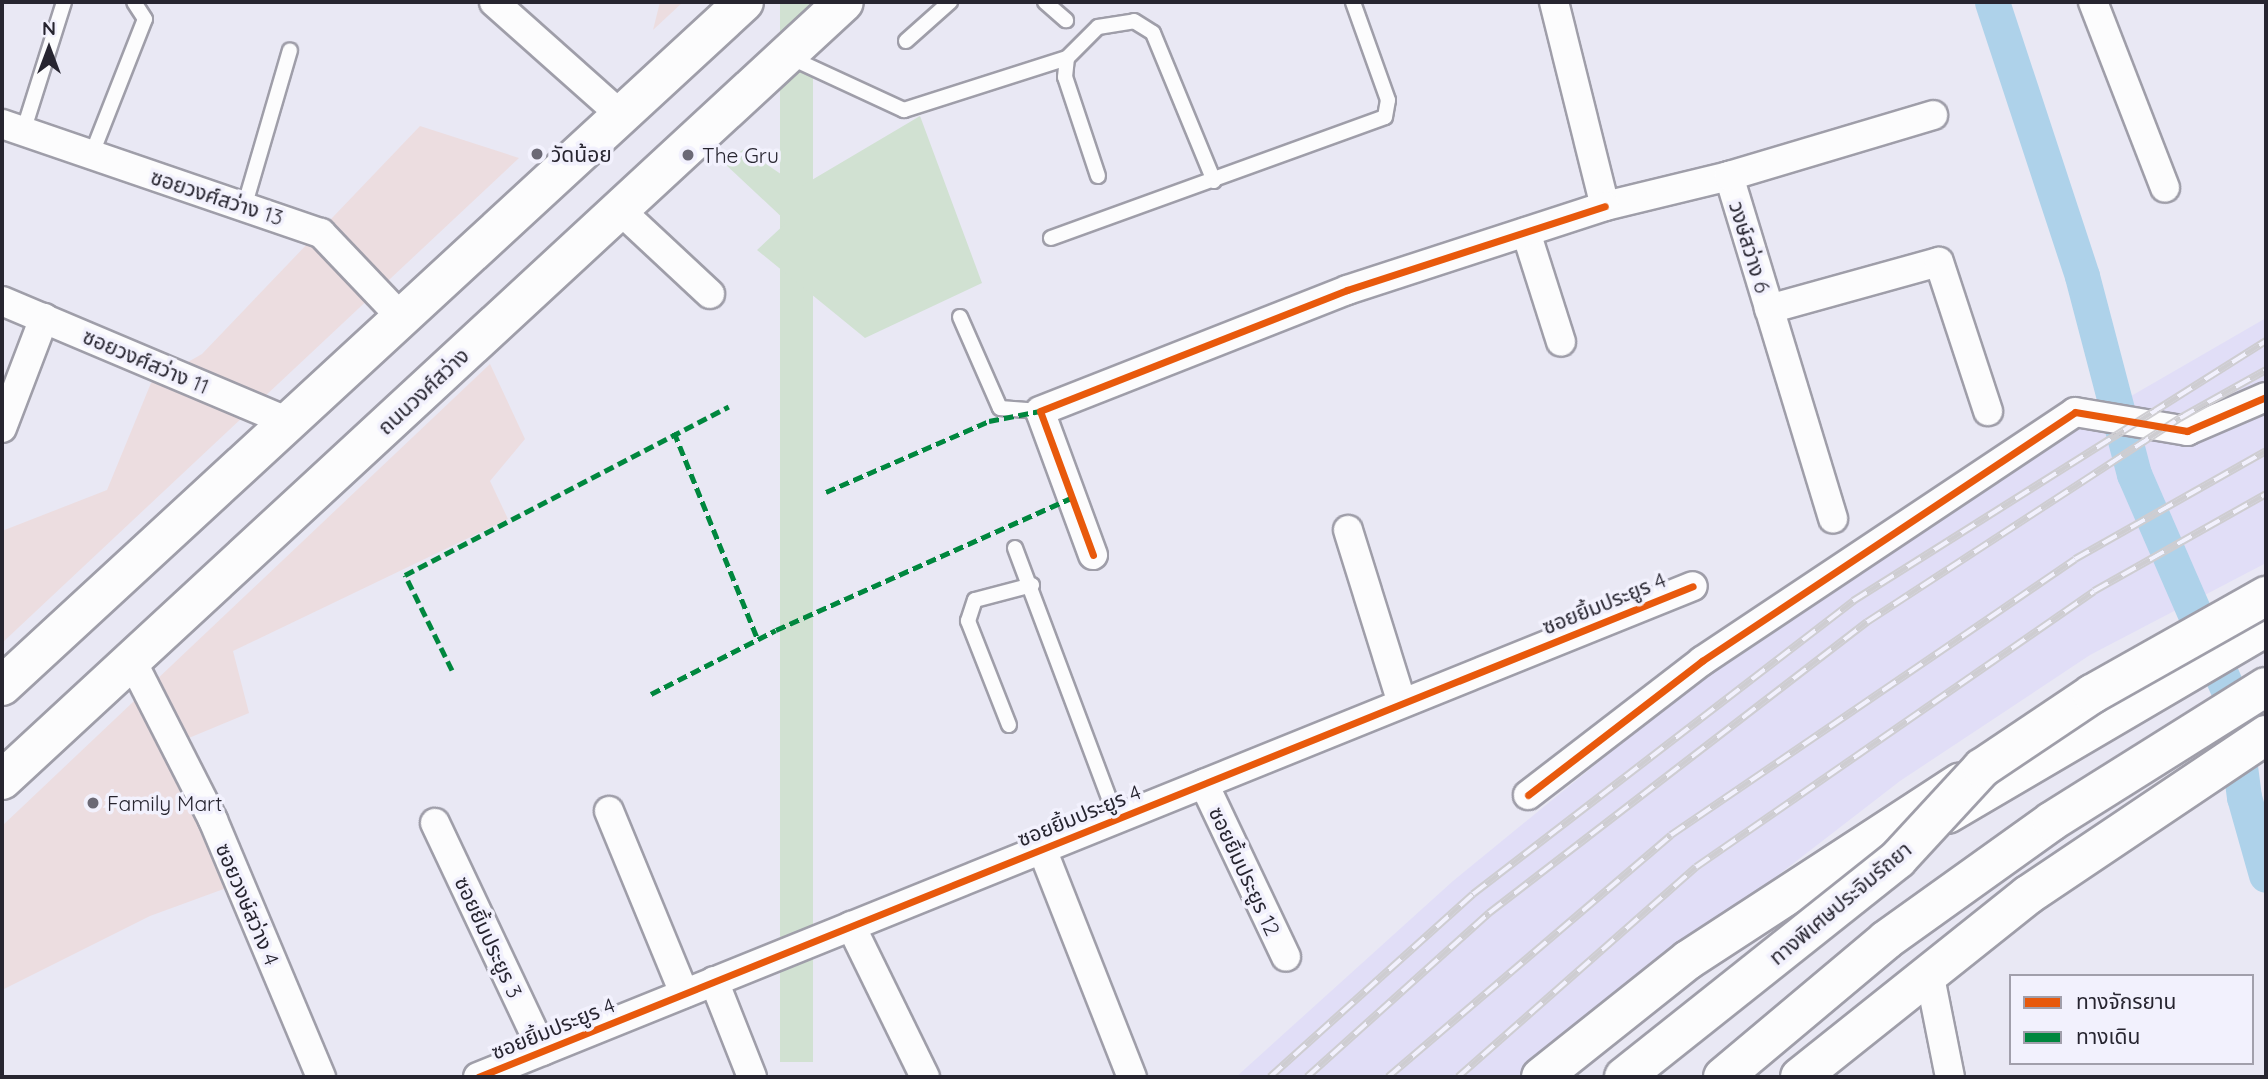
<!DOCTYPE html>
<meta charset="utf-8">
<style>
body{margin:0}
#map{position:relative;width:2268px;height:1079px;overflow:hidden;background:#e9e8f4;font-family:Quicksand,"Noto Sans Thai",sans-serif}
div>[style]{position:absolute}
.commercial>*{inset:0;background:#ecdde0}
.built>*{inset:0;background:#e1def7}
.green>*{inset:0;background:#d1e1d2;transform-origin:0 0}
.canal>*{height:35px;margin:-17.5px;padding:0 17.5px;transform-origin:17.5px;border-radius:17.5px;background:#aed2ea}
.roads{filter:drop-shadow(2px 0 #9f9ea9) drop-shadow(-2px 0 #9f9ea9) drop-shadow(0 2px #9f9ea9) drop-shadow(0 -2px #9f9ea9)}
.lane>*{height:14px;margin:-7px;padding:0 7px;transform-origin:7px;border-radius:7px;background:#fcfcfd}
.street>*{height:28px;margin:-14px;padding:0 14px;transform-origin:14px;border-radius:14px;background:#fcfcfd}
.secondary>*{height:38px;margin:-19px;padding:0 19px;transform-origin:19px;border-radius:19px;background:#fcfcfd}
.primary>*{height:38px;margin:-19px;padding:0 19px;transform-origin:19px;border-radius:19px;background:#fcfcfd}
.highway>*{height:38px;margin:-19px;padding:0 19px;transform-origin:19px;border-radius:19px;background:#fcfcfd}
.rail>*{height:8px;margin-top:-4px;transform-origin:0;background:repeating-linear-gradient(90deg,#f2f1fd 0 16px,#cecdd1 0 32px);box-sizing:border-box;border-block:2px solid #cecdd1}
.bridges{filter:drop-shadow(2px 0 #9f9ea9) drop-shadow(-2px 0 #9f9ea9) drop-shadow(0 2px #9f9ea9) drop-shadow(0 -2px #9f9ea9)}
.highway-bridge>*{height:38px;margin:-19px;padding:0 19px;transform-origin:19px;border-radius:19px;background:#fcfcfd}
.quiet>*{height:5px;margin-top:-2.5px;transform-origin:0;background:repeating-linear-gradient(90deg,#00873e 0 10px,transparent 0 15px)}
.cycleway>*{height:7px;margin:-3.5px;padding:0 3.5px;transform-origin:3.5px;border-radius:3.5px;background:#e8590c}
.dots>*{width:19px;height:19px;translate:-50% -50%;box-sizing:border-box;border:4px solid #f2f1fd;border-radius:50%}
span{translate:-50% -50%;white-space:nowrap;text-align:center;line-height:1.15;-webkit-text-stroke:7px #f2f1fd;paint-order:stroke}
.poi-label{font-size:21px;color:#272530}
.left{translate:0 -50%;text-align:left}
.street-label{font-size:21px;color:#272530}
.frame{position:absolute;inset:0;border:4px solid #272530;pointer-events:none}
.legend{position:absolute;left:2009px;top:974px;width:245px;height:91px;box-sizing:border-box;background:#f2f1fd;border:2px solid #a19fab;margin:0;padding:9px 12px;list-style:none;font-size:21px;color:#272530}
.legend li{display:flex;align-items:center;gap:14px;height:35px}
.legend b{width:35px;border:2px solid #a19fab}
.north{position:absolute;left:14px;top:14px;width:70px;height:70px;-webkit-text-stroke:5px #f2f1fd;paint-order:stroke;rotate:0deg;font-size:19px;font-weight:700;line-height:28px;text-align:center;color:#272530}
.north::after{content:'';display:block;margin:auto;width:24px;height:32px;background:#272530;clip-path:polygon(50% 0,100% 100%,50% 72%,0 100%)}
</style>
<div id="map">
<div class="commercial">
<i style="clip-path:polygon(660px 2px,683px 2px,653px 30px)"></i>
<i style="clip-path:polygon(420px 126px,519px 158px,2px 643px,2px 531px,107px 490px,151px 383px,202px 354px)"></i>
<i style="clip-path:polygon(490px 364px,525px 439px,490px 481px,508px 519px,233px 651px,249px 713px,184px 740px,251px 879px,150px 916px,2px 990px,2px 826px)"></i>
</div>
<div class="built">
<i style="clip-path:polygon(2266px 318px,2266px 563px,2090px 655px,1900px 781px,1517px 1077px,1236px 1077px,1453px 881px,1705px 675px,2062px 436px)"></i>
</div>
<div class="green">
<i style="left:780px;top:2px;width:33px;height:1060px"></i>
<i style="clip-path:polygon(920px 116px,982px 283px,865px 338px,757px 250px,787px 222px,724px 163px,744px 149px,800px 187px)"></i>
</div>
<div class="canal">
<i style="left:1992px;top:2px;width:288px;rotate:71.8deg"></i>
<i style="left:2082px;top:276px;width:205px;rotate:75.3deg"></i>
<i style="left:2134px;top:474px;width:243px;rotate:66.5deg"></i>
<i style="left:2231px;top:697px;width:101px;rotate:82.6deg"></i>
<i style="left:2244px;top:797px;width:81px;rotate:74.2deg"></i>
</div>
<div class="roads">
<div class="lane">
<i style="left:1045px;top:2px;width:28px;rotate:41deg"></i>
<i style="left:906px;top:41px;width:59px;rotate:-41.6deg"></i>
<i style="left:787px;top:56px;width:129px;rotate:24.8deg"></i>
<i style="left:904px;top:110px;width:171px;rotate:-17.7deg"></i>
<i style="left:23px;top:132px;width:136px;rotate:-72.5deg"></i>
<i style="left:91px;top:156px;width:147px;rotate:-68.5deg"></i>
<i style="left:145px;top:19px;width:20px;rotate:-123deg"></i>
<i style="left:1098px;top:176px;width:104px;rotate:-108.4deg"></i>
<i style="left:1065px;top:77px;width:19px;rotate:-84deg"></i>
<i style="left:1067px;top:58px;width:44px;rotate:-45deg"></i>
<i style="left:1098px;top:27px;width:36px;rotate:-9deg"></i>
<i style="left:1134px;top:21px;width:22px;rotate:32deg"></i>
<i style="left:1153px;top:33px;width:160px;rotate:67.6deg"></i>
<i style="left:245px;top:204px;width:160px;rotate:-73.7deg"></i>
<i style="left:1051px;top:238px;width:355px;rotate:-19.9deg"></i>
<i style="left:1385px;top:117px;width:17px;rotate:-80deg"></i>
<i style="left:1388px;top:100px;width:104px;rotate:-109.7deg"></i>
<i style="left:960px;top:317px;width:99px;rotate:66.3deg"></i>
<i style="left:1000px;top:408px;width:40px;rotate:4.3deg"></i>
<i style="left:1015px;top:548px;width:290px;rotate:69.4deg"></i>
<i style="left:1009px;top:725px;width:112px;rotate:-111.5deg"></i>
<i style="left:968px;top:621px;width:22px;rotate:-72deg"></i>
<i style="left:975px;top:600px;width:59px;rotate:-14.7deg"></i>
</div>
<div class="street">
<i style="left:494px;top:2px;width:170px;rotate:41.7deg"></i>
<i style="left:1554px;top:2px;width:210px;rotate:76deg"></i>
<i style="left:1605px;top:206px;width:128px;rotate:-13.6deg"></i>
<i style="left:1729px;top:176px;width:358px;rotate:73.1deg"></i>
<i style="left:2093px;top:2px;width:199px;rotate:68.8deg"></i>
<i style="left:2px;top:124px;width:337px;rotate:18.9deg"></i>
<i style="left:321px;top:233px;width:117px;rotate:46.4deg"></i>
<i style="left:1729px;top:176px;width:213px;rotate:-16.6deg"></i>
<i style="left:620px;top:210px;width:123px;rotate:43deg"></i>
<i style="left:1526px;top:232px;width:115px;rotate:72.3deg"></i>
<i style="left:2px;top:301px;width:311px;rotate:22.9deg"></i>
<i style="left:1769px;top:309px;width:176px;rotate:-15.5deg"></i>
<i style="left:1939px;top:262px;width:157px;rotate:71.8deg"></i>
<i style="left:2px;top:428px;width:118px;rotate:-69.1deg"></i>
<i style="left:1348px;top:530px;width:181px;rotate:72.7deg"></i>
<i style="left:1093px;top:555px;width:153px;rotate:-110.2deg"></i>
<i style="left:1040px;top:411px;width:330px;rotate:-21.5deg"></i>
<i style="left:1347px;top:290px;width:271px;rotate:-18deg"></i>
<i style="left:131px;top:659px;width:181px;rotate:63deg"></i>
<i style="left:213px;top:820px;width:279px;rotate:67.2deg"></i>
<i style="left:1204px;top:784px;width:191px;rotate:64.6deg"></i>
<i style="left:1528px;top:795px;width:220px;rotate:-37.6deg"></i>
<i style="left:1702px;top:661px;width:448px;rotate:-33.7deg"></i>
<i style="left:2075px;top:412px;width:114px;rotate:9.6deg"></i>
<i style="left:2187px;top:431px;width:86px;rotate:-23.3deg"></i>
<i style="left:609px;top:811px;width:197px;rotate:67.6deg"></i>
<i style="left:435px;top:823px;width:252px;rotate:64.7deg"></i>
<i style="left:1042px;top:849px;width:245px;rotate:68.5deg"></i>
<i style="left:851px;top:926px;width:168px;rotate:63.9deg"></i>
<i style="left:1929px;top:972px;width:107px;rotate:78.7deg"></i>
<i style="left:714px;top:981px;width:103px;rotate:68.4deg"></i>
<i style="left:478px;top:1077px;width:1310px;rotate:-22deg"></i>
</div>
<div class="secondary">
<i style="left:1947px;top:814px;width:370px;rotate:-30.4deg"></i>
<i style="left:1800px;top:1077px;width:292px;rotate:-38.6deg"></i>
<i style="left:2028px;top:895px;width:287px;rotate:-33.9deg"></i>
</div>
<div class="primary">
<i style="left:2px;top:686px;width:1009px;rotate:-42.67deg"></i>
<i style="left:2px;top:780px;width:1146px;rotate:-42.74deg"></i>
</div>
<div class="highway">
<i style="left:1541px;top:1077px;width:188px;rotate:-38.5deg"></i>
<i style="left:1688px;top:960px;width:325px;rotate:-33.1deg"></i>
<i style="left:1723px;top:1077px;width:213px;rotate:-40deg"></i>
<i style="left:1886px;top:940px;width:204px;rotate:-35.6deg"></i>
<i style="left:2052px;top:821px;width:252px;rotate:-32.1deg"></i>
</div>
</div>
<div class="rail">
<i style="left:1270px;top:1077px;width:273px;rotate:-42deg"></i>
<i style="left:1473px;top:894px;width:480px;rotate:-37.6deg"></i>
<i style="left:1853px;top:601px;width:488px;rotate:-32.2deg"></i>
<i style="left:1307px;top:1077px;width:245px;rotate:-42deg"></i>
<i style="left:1489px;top:913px;width:477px;rotate:-37.6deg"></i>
<i style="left:1867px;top:622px;width:374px;rotate:-33.1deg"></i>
<i style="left:2180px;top:418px;width:98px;rotate:-29.2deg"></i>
<i style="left:1388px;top:1077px;width:372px;rotate:-40.5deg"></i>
<i style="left:1671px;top:835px;width:489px;rotate:-34.3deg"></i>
<i style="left:2075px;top:559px;width:219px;rotate:-29.5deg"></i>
<i style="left:1458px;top:1077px;width:317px;rotate:-41.4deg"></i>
<i style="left:1696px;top:867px;width:484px;rotate:-34.7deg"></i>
<i style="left:2094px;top:591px;width:197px;rotate:-29.4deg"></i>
</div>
<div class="bridges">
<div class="highway-bridge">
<i style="left:1624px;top:1077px;width:350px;rotate:-38.5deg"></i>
<i style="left:1898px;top:859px;width:124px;rotate:-47.3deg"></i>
<i style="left:1982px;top:768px;width:133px;rotate:-33.9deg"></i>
<i style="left:2092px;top:694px;width:200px;rotate:-29.4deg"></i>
</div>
</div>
<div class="quiet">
<i style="left:674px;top:432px;width:224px;rotate:68deg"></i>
<i style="left:826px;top:492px;width:178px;rotate:-23.5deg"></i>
<i style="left:989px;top:421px;width:52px;rotate:-11.1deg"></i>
<i style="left:452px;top:670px;width:106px;rotate:-116.3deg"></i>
<i style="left:405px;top:575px;width:365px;rotate:-27.5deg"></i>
<i style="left:651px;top:694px;width:140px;rotate:-27.1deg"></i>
<i style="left:776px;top:630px;width:323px;rotate:-24.1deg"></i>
</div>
<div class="cycleway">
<i style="left:1093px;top:555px;width:153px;rotate:-110.2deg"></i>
<i style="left:1040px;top:411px;width:330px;rotate:-21.5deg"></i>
<i style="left:1347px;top:290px;width:271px;rotate:-18deg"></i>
<i style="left:1528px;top:795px;width:220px;rotate:-37.6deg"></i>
<i style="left:1702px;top:661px;width:448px;rotate:-33.7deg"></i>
<i style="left:2075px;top:412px;width:114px;rotate:9.6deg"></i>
<i style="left:2187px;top:431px;width:86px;rotate:-23.3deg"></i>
<i style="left:478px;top:1077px;width:1310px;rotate:-22deg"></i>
</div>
<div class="dots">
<i style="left:537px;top:154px;background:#6b6975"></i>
<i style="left:688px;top:155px;background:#6b6975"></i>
<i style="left:93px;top:803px;background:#6b6975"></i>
</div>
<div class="poi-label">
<span class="left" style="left:551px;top:154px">วัดน้อย</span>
<span class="left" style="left:702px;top:155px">The Gru</span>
<span class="left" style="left:107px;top:803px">Family Mart</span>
</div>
<div class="street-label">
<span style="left:217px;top:197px;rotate:18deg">ซอยวงศ์สว่าง 13</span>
<span style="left:1750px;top:247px;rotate:73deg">วงษ์สว่าง 6</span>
<span style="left:146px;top:361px;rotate:23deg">ซอยวงศ์สว่าง 11</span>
<span style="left:423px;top:391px;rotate:-43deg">ถนนวงศ์สว่าง</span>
<span style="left:1604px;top:603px;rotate:-22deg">ซอยยิ้มประยูร 4</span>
<span style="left:1079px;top:815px;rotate:-22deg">ซอยยิ้มประยูร 4</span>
<span style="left:1245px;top:871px;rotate:65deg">ซอยยิ้มประยูร 12</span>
<span style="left:1840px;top:903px;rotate:-40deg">ทางพิเศษประจิมรัถยา</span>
<span style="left:248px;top:904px;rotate:67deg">ซอยวงษ์สว่าง 4</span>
<span style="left:489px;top:937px;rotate:65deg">ซอยยิ้มประยูร 3</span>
<span style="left:553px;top:1028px;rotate:-22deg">ซอยยิ้มประยูร 4</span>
</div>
<div class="frame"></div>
<ul class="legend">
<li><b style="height:9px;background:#e8590c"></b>ทางจักรยาน</li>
<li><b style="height:9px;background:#00873e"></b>ทางเดิน</li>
</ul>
<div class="north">N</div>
</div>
